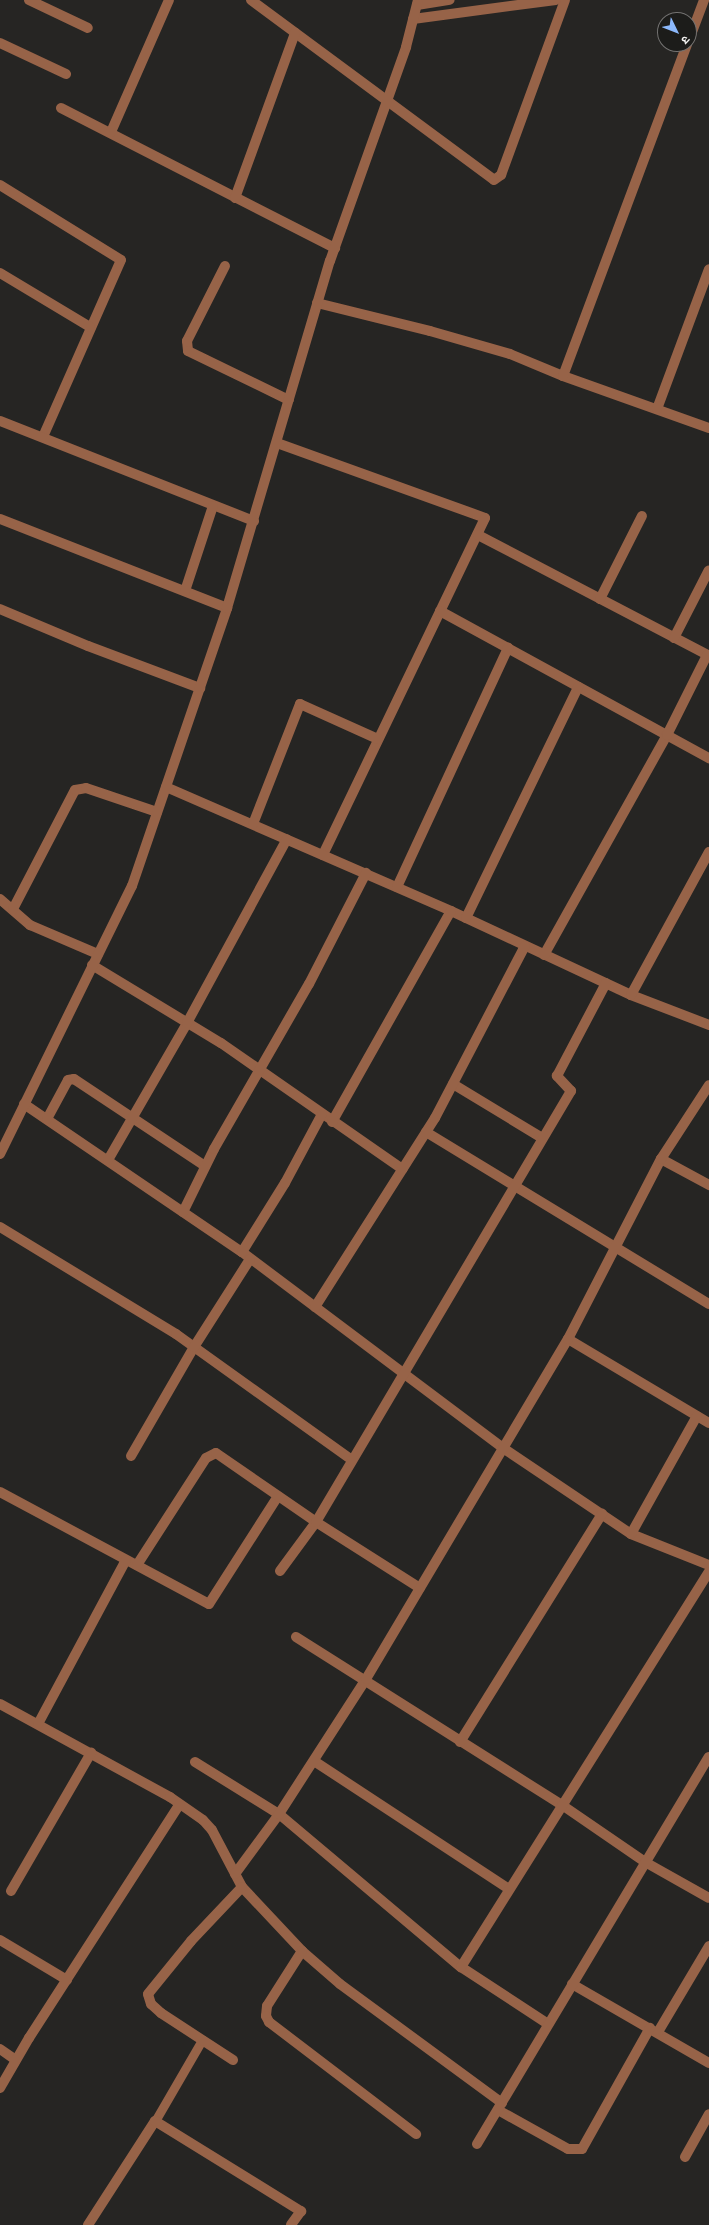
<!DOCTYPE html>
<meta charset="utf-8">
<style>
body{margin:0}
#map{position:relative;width:709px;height:2225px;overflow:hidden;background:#262523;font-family:"Alegreya Sans","Noto Sans Devanagari",sans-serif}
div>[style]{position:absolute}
.service>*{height:9px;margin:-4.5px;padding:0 4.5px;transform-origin:4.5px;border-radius:4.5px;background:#976348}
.minor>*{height:10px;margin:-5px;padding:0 5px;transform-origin:5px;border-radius:5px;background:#976348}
.tertiary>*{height:10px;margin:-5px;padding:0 5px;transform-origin:5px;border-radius:5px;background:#976348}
span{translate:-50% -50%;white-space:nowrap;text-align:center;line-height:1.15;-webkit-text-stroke:3.5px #1c1c1a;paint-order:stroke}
.north{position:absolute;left:657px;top:12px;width:40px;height:40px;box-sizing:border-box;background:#1c1c1a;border:1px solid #737271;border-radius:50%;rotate:133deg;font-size:11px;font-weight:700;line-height:16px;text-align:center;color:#f5f4f3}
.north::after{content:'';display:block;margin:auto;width:14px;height:18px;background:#8cb9fc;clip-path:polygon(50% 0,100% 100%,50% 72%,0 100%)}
</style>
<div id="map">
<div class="service">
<i style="left:155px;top:2121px;width:94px;rotate:-59.9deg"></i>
</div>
<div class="minor">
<i style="left:29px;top:0;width:65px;rotate:25.4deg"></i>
<i style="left:251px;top:0;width:302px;rotate:36.5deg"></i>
<i style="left:494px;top:180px;width:9px;rotate:-36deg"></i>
<i style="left:501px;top:175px;width:186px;rotate:-69.9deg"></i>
<i style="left:417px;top:5px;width:33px;rotate:-9deg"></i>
<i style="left:413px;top:19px;width:144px;rotate:-7.6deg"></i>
<i style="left:689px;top:40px;width:43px;rotate:-69.4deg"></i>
<i style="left:0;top:43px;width:73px;rotate:25.2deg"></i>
<i style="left:61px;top:108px;width:308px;rotate:27.1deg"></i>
<i style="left:111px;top:132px;width:144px;rotate:-66.3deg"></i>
<i style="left:0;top:185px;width:142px;rotate:31.8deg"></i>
<i style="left:121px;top:260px;width:193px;rotate:113.8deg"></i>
<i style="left:235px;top:198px;width:176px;rotate:-70deg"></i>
<i style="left:225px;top:266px;width:84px;rotate:116.9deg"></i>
<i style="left:187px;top:341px;width:10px;rotate:84deg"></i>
<i style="left:188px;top:351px;width:112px;rotate:25.9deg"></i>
<i style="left:0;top:273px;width:105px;rotate:31deg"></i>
<i style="left:317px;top:303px;width:116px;rotate:13.9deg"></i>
<i style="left:430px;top:331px;width:83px;rotate:16deg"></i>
<i style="left:510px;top:354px;width:57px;rotate:22.5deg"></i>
<i style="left:563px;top:376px;width:155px;rotate:19.6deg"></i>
<i style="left:563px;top:376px;width:354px;rotate:-69.5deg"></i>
<i style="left:657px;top:409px;width:149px;rotate:-69.6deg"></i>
<i style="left:0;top:421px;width:273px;rotate:21.5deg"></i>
<i style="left:277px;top:443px;width:221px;rotate:19.8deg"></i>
<i style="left:485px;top:518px;width:374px;rotate:115.7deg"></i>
<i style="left:0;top:519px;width:244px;rotate:21.4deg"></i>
<i style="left:478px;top:535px;width:261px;rotate:27.6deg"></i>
<i style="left:185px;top:591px;width:89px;rotate:-71.8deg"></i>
<i style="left:600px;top:599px;width:93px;rotate:-63.2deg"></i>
<i style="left:0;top:609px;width:95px;rotate:22.8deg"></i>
<i style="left:88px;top:646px;width:120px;rotate:20.6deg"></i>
<i style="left:440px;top:611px;width:307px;rotate:28.7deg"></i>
<i style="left:674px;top:638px;width:76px;rotate:-62.8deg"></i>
<i style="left:166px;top:787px;width:311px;rotate:23.5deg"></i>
<i style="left:451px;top:911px;width:199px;rotate:25deg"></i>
<i style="left:631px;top:995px;width:84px;rotate:21deg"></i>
<i style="left:253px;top:824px;width:129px;rotate:-68.6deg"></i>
<i style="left:300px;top:704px;width:85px;rotate:24.2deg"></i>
<i style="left:397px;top:887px;width:264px;rotate:-65.1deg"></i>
<i style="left:0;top:899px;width:40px;rotate:41deg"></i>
<i style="left:30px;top:925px;width:74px;rotate:23.1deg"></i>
<i style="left:13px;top:909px;width:134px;rotate:-62.5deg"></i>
<i style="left:75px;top:790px;width:11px;rotate:-10deg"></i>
<i style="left:86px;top:788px;width:75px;rotate:18.7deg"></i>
<i style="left:466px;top:918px;width:257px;rotate:-64.1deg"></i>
<i style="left:544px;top:955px;width:252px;rotate:-60.8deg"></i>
<i style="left:667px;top:735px;width:89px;rotate:-63.4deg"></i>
<i style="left:92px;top:965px;width:151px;rotate:31.2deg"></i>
<i style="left:221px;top:1043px;width:221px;rotate:34.8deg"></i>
<i style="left:631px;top:995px;width:163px;rotate:-61.4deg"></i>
<i style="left:453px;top:1084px;width:104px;rotate:31.2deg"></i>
<i style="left:24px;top:1104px;width:263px;rotate:34.2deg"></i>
<i style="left:242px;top:1252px;width:326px;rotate:36.9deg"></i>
<i style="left:503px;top:1448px;width:154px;rotate:33.9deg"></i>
<i style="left:631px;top:1534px;width:84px;rotate:21.7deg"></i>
<i style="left:47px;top:1119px;width:44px;rotate:-61.7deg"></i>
<i style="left:68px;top:1080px;width:6px;rotate:-9deg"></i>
<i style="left:74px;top:1079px;width:157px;rotate:33.6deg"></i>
<i style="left:332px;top:1122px;width:242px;rotate:-60.6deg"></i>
<i style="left:426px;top:1132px;width:331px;rotate:31.3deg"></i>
<i style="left:661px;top:1159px;width:55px;rotate:28.4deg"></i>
<i style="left:108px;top:1160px;width:158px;rotate:-60deg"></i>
<i style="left:187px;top:1023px;width:209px;rotate:-61.5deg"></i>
<i style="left:183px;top:1212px;width:70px;rotate:-63.8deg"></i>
<i style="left:214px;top:1149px;width:190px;rotate:-60.1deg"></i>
<i style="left:309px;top:984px;width:125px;rotate:-62.8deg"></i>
<i style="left:0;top:1227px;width:206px;rotate:31.3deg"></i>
<i style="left:176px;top:1334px;width:216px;rotate:35.6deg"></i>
<i style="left:242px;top:1252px;width:81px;rotate:-58.1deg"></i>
<i style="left:285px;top:1183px;width:78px;rotate:-61.8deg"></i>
<i style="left:315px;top:1307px;width:224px;rotate:-57.6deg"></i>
<i style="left:435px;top:1118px;width:194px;rotate:-62.4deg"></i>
<i style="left:568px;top:1339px;width:164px;rotate:30.8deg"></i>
<i style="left:131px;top:1456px;width:126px;rotate:-60deg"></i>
<i style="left:194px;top:1347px;width:104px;rotate:-57.5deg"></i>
<i style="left:0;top:1492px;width:237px;rotate:28.2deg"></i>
<i style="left:209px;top:1604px;width:128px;rotate:-57.4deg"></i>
<i style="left:631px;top:1534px;width:135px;rotate:-60.8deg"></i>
<i style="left:137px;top:1565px;width:127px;rotate:-57.2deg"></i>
<i style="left:206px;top:1458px;width:11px;rotate:-27deg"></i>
<i style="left:216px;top:1453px;width:121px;rotate:34.6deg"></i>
<i style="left:316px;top:1522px;width:123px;rotate:32.4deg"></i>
<i style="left:280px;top:1571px;width:61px;rotate:-53.7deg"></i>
<i style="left:316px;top:1522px;width:501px;rotate:-59.39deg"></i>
<i style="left:571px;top:1091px;width:21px;rotate:-133deg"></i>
<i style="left:557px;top:1076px;width:105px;rotate:-62.2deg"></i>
<i style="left:296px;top:1637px;width:315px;rotate:32.3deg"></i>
<i style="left:562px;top:1805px;width:101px;rotate:34.5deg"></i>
<i style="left:645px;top:1862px;width:73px;rotate:29.4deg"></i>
<i style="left:0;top:1704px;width:194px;rotate:28.7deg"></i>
<i style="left:170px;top:1797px;width:40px;rotate:34.9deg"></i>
<i style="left:203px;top:1820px;width:13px;rotate:48deg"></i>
<i style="left:212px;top:1830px;width:64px;rotate:62.2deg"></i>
<i style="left:242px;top:1887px;width:88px;rotate:46.8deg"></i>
<i style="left:302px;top:1951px;width:50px;rotate:41deg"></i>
<i style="left:340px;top:1984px;width:201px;rotate:36.3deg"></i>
<i style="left:38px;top:1724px;width:186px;rotate:-61.8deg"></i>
<i style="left:460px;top:1742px;width:269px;rotate:-58.1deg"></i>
<i style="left:314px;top:1761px;width:233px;rotate:33.3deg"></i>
<i style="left:195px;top:1762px;width:99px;rotate:31.8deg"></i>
<i style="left:279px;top:1814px;width:238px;rotate:40.1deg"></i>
<i style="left:461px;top:1967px;width:104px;rotate:33.2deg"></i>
<i style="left:235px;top:1874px;width:74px;rotate:-53.7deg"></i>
<i style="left:279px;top:1814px;width:161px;rotate:-57.2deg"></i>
<i style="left:366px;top:1679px;width:395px;rotate:-59.3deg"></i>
<i style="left:568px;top:1339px;width:203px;rotate:-62.7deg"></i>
<i style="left:661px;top:1159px;width:88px;rotate:-57deg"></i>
<i style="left:11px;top:1891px;width:160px;rotate:-59.9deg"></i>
<i style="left:0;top:1940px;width:78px;rotate:30.8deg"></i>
<i style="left:302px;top:1951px;width:65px;rotate:122.5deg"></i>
<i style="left:267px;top:2006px;width:10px;rotate:96deg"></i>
<i style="left:266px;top:2016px;width:7px;rotate:63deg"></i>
<i style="left:269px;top:2022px;width:185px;rotate:37.3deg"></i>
<i style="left:461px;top:1967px;width:466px;rotate:-57.9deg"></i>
<i style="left:572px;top:1984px;width:158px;rotate:30deg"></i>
<i style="left:658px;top:2032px;width:100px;rotate:-59.3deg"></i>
<i style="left:0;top:2049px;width:19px;rotate:35deg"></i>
<i style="left:233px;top:2060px;width:86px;rotate:-146.9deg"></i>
<i style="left:161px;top:2013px;width:13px;rotate:-138deg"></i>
<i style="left:151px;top:2004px;width:10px;rotate:-107deg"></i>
<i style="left:148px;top:1994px;width:68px;rotate:-50.9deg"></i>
<i style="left:191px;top:1941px;width:74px;rotate:-46.6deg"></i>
<i style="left:0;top:2088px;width:58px;rotate:-59.9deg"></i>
<i style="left:29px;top:2038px;width:278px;rotate:-57.2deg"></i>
<i style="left:498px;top:2110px;width:80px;rotate:29.1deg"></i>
<i style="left:568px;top:2149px;width:14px"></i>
<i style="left:582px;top:2149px;width:139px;rotate:-60.7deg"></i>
<i style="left:477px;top:2144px;width:451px;rotate:-59.1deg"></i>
<i style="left:685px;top:2157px;width:49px;rotate:-60.8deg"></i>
<i style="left:88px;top:2225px;width:124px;rotate:-57.2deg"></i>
<i style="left:155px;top:2121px;width:172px;rotate:31.7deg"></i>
<i style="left:301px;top:2211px;width:17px;rotate:126deg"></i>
</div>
<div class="tertiary">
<i style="left:0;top:1154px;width:299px;rotate:-63.8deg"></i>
<i style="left:132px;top:886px;width:294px;rotate:-71.1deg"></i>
<i style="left:227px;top:608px;width:362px;rotate:-73.5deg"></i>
<i style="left:330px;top:261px;width:227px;rotate:-70.4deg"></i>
<i style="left:406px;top:47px;width:49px;rotate:-75.7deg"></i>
</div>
<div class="north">उ</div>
</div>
